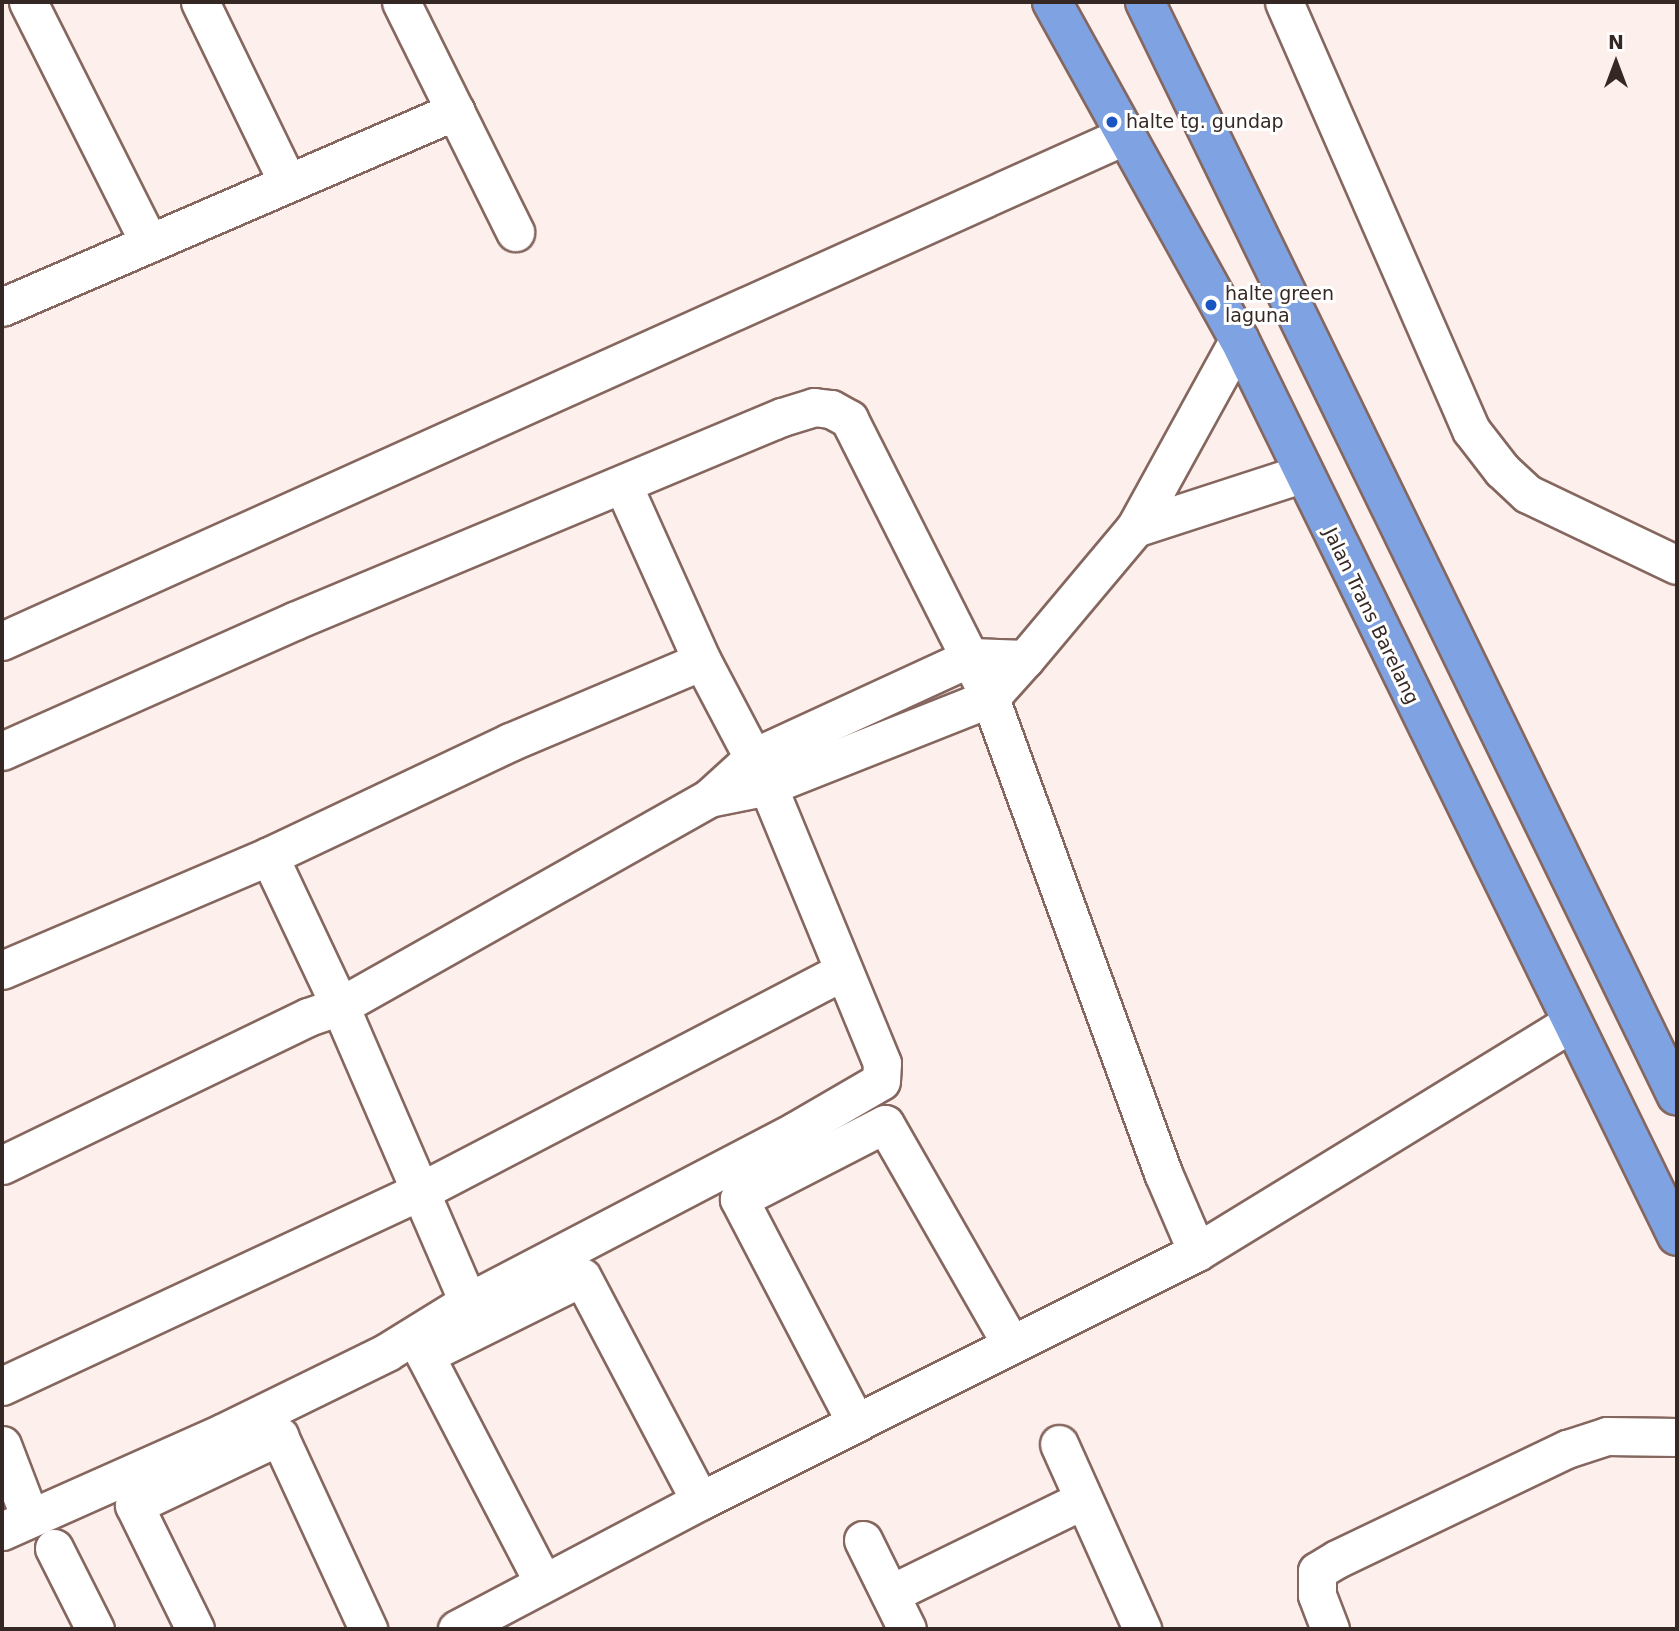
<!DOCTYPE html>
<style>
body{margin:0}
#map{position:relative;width:1679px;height:1631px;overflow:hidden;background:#fdefeb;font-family:"DejaVu Sans",sans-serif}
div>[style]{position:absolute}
.roads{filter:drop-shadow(2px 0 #85675f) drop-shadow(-2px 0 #85675f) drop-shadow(0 2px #85675f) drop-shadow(0 -2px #85675f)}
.street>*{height:37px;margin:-18.5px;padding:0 18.5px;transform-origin:18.5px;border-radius:18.5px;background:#fff}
.highway>*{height:38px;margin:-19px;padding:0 19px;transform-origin:19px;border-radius:19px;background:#7fa3e2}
.dots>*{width:19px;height:19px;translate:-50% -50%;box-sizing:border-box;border:4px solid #fff;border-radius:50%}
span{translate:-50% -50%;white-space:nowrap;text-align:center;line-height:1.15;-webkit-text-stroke:6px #fff;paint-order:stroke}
.poi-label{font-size:19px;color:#352824}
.left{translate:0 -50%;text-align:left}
.street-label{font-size:19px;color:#352824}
.frame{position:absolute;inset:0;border:4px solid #352824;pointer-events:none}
.north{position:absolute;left:1581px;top:28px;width:70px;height:70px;-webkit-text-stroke:5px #fff;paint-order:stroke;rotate:0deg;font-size:19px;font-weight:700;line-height:28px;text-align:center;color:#352824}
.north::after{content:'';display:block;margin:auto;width:24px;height:32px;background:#352824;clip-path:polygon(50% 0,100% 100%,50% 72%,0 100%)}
</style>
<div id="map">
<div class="roads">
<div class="street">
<i style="left:28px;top:2px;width:270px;rotate:63.3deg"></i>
<i style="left:200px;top:2px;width:201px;rotate:64.1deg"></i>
<i style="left:401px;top:2px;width:257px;rotate:63.6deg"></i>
<i style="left:1284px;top:2px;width:467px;rotate:66.4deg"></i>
<i style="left:1471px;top:430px;width:51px;rotate:52.2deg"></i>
<i style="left:1502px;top:470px;width:35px;rotate:43deg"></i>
<i style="left:1528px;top:494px;width:165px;rotate:25.5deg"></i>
<i style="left:2px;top:307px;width:494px;rotate:-23.4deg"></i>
<i style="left:1135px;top:528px;width:175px;rotate:-18deg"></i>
<i style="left:2px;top:641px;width:1233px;rotate:-24.24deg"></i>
<i style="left:1025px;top:659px;width:171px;rotate:-50deg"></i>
<i style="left:1135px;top:528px;width:216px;rotate:-61.2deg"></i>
<i style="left:2px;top:751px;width:320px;rotate:-24deg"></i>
<i style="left:294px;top:621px;width:529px;rotate:-22.69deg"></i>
<i style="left:782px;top:417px;width:34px;rotate:-17deg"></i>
<i style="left:814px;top:407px;width:17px;rotate:7deg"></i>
<i style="left:831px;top:409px;width:21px;rotate:29deg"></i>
<i style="left:849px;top:419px;width:313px;rotate:63.2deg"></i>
<i style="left:990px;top:698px;width:506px;rotate:69.99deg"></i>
<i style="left:1163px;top:1173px;width:86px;rotate:66.7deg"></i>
<i style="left:1197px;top:1252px;width:556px;rotate:153.39deg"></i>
<i style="left:700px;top:1501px;width:275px;rotate:152.2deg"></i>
<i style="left:269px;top:856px;width:166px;rotate:64.7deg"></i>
<i style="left:340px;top:1006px;width:322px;rotate:66.6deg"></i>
<i style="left:2px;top:970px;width:290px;rotate:-23.1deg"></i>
<i style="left:269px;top:856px;width:267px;rotate:-25.3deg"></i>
<i style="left:510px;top:742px;width:208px;rotate:-22.9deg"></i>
<i style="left:2px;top:1165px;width:340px;rotate:-25.8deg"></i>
<i style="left:308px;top:1017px;width:34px;rotate:-19deg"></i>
<i style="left:340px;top:1006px;width:424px;rotate:-29.4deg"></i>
<i style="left:709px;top:798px;width:61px;rotate:-42.3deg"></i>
<i style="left:754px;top:757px;width:239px;rotate:-24.7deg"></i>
<i style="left:971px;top:657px;width:54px;rotate:2.1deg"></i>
<i style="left:1025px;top:659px;width:52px;rotate:131.9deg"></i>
<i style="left:990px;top:698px;width:239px;rotate:158.4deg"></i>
<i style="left:768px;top:786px;width:60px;rotate:168.5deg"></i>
<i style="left:1197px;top:1252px;width:438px;rotate:-31.5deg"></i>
<i style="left:2px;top:1386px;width:462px;rotate:-25deg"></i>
<i style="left:421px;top:1191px;width:475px;rotate:-27.5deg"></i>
<i style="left:856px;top:1423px;width:253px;rotate:-117.6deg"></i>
<i style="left:739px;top:1199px;width:164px;rotate:-27.2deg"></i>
<i style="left:885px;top:1124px;width:254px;rotate:60.2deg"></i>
<i style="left:1059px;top:1444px;width:203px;rotate:65.8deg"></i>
<i style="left:2px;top:1445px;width:78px;rotate:69deg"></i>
<i style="left:2px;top:1531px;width:243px;rotate:-24deg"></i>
<i style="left:224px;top:1432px;width:182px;rotate:-26.1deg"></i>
<i style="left:387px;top:1352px;width:95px;rotate:-31.7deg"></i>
<i style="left:468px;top:1302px;width:369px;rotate:-27.6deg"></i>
<i style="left:795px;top:1131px;width:99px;rotate:-30.2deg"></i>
<i style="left:881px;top:1081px;width:18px;rotate:-87deg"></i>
<i style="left:882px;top:1063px;width:300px;rotate:-112.4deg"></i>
<i style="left:768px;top:786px;width:141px;rotate:-117.8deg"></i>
<i style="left:702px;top:661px;width:193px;rotate:-114.2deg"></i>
<i style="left:863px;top:1540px;width:99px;rotate:63.7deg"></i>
<i style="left:54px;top:1548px;width:91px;rotate:63.2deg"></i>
<i style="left:543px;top:1582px;width:256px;rotate:-117.5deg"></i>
<i style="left:425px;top:1355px;width:175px;rotate:-26.4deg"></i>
<i style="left:582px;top:1277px;width:253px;rotate:62.2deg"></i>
<i style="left:890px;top:1594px;width:215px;rotate:-26deg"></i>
<i style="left:195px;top:1629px;width:138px;rotate:-116.2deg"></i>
<i style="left:134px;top:1505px;width:161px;rotate:-25.4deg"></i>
<i style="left:279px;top:1436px;width:213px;rotate:65.2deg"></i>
<i style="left:1330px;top:1629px;width:36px;rotate:-111deg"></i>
<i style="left:1317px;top:1595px;width:24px;rotate:-90deg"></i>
<i style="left:1317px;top:1571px;width:23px;rotate:-31deg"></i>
<i style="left:1337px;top:1559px;width:255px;rotate:-25.6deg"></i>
<i style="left:1567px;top:1449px;width:42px;rotate:-18deg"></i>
<i style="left:1607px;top:1436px;width:70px;rotate:0.8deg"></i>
</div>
<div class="highway">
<i style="left:1052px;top:2px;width:385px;rotate:61deg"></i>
<i style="left:1239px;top:339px;width:998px;rotate:63.97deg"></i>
<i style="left:1145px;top:2px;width:1216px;rotate:64.07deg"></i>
</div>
</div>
<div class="dots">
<i style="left:1112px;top:122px;background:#1a56c2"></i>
<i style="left:1211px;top:305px;background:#1a56c2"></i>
</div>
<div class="poi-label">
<span class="left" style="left:1126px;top:122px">halte tg. gundap</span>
<span class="left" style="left:1225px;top:305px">halte green<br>laguna</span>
</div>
<div class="street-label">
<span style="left:1371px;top:616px;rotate:64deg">Jalan Trans Barelang</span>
</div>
<div class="frame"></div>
<div class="north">N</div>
</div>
